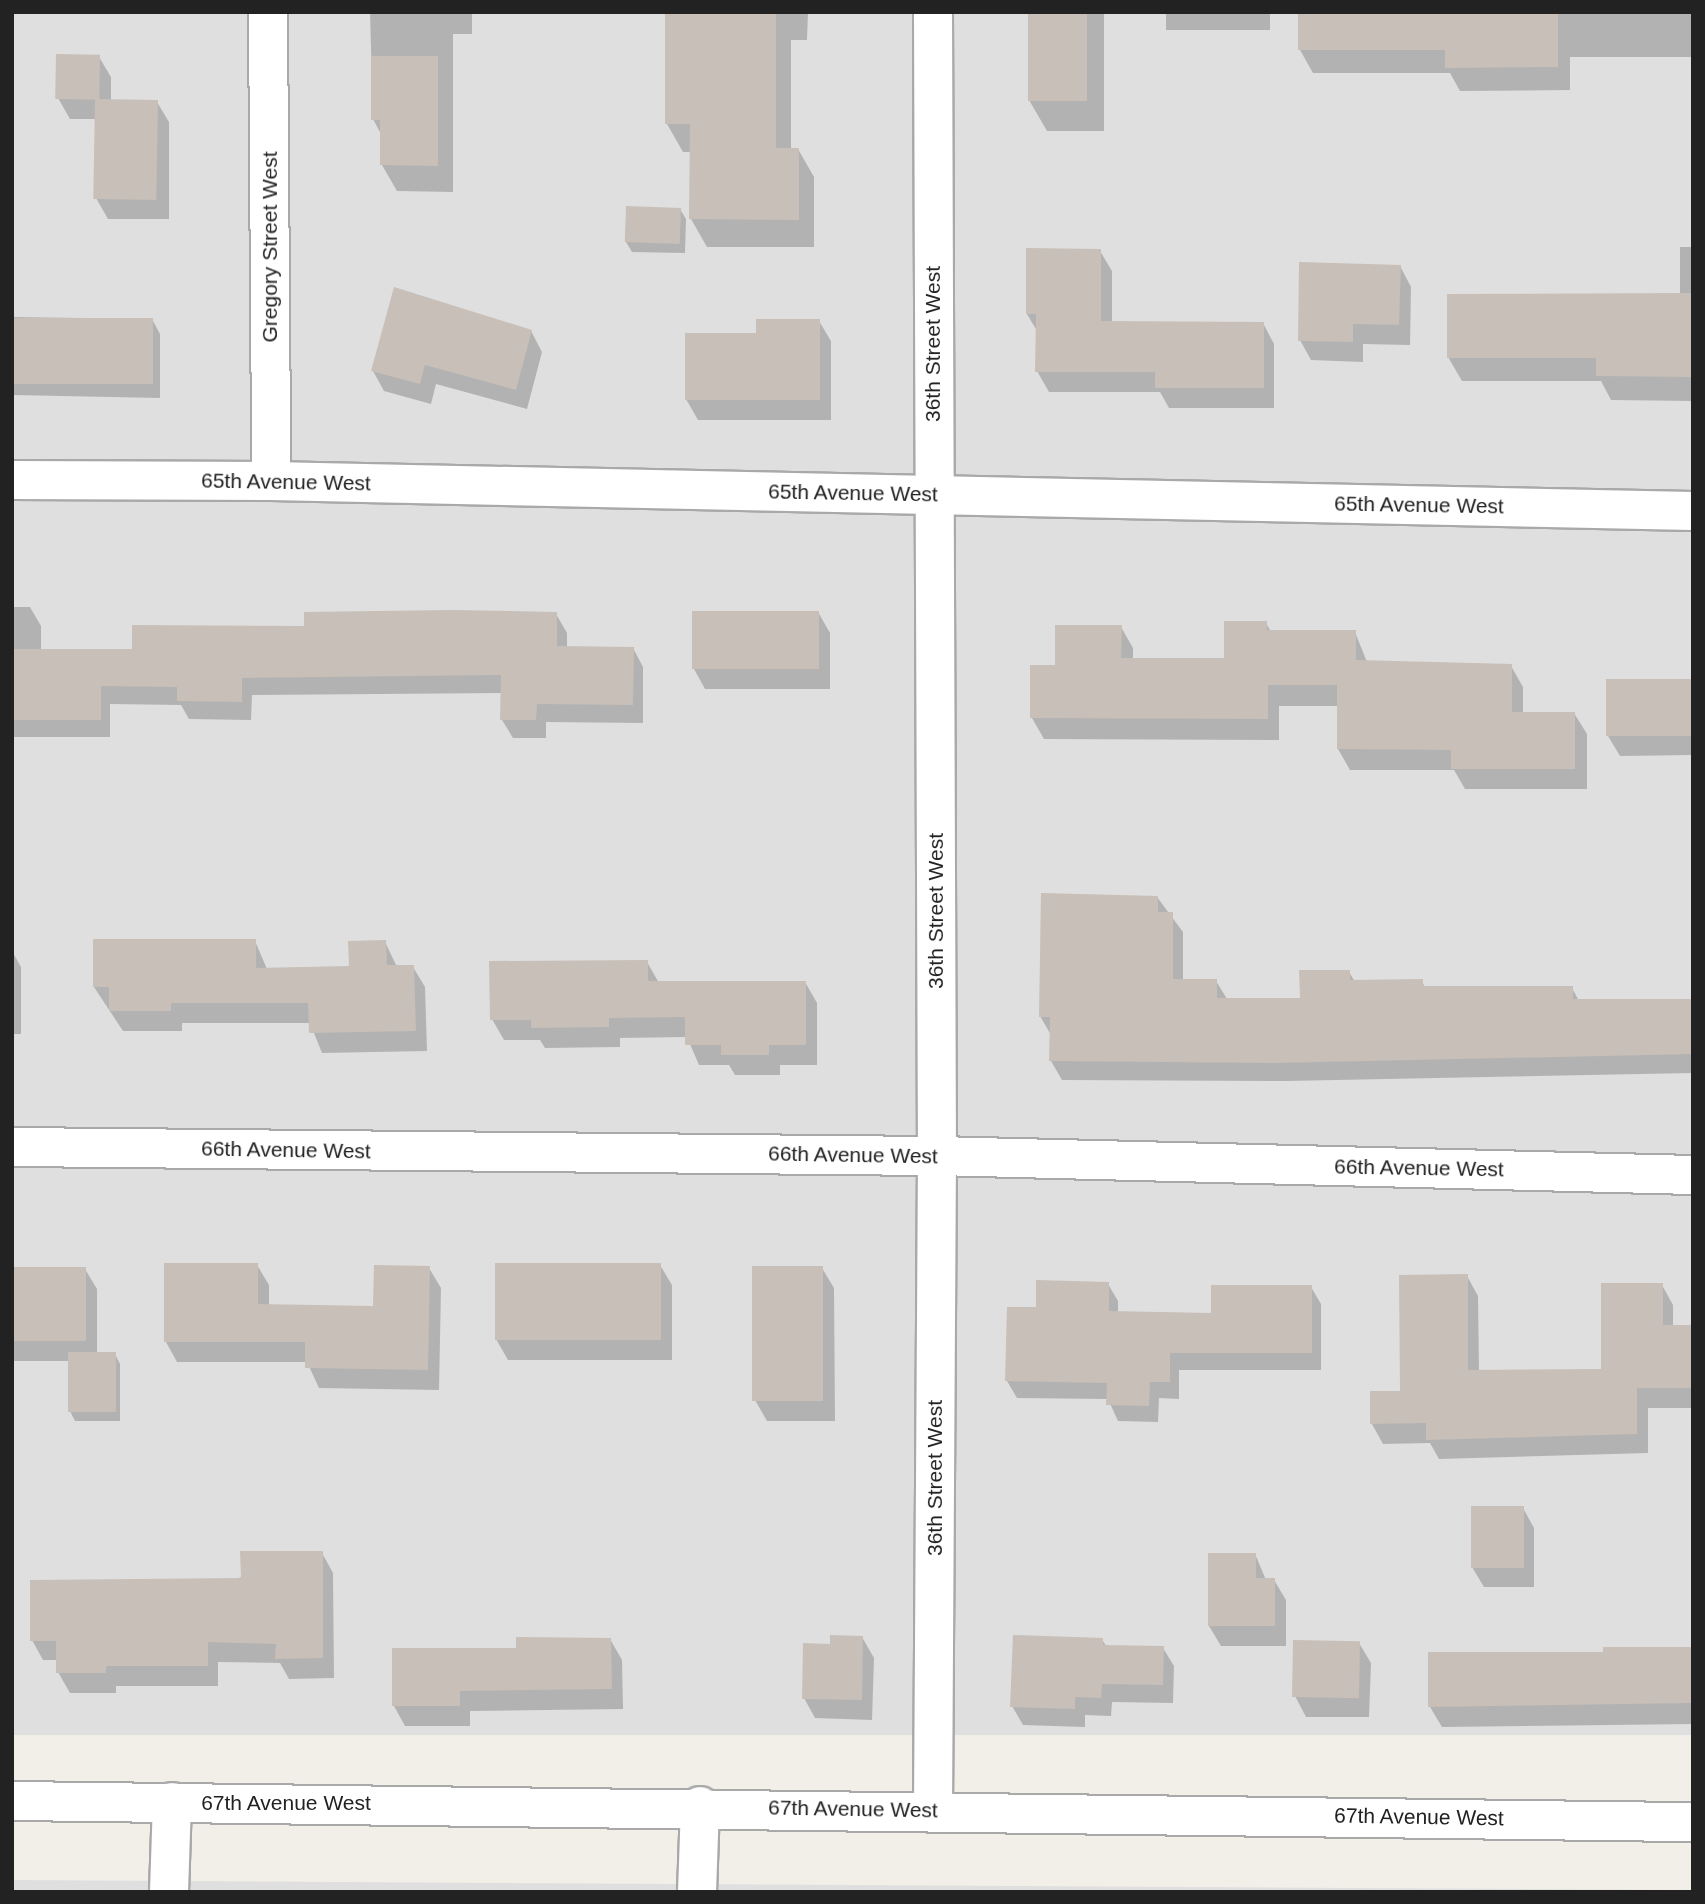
<!DOCTYPE html>
<style>
body{margin:0}
#map{position:relative;width:1705px;height:1904px;overflow:hidden;background:#f2efe9;font-family:Arial,sans-serif}
div>[style]{position:absolute}
.residential>*{inset:0;background:#e0dfdf;transform-origin:0 0}
.shadow>*{inset:0;background:#0003;transform-origin:0 0}
.building>*{inset:0;background:#c7bfb8;transform-origin:0 0}
.roads{filter:drop-shadow(2px 0 #a9a9a9) drop-shadow(-2px 0 #a9a9a9) drop-shadow(0 2px #a9a9a9) drop-shadow(0 -2px #a9a9a9)}
.minor>*{height:38px;margin:-19px;padding:0 19px;transform-origin:19px;border-radius:19px;background:#fff}
span{translate:-50% -50%;white-space:nowrap;text-align:center;line-height:1.15;-webkit-text-stroke:5px #fff;paint-order:stroke}
.street-label{font-size:21px;color:#222}
.frame{position:absolute;inset:0;border:14px solid #222;pointer-events:none}
</style>
<div id="map">
<div class="residential">
<i style="left:12px;top:12px;width:1681px;height:1723px"></i>
<i style="clip-path:polygon(12px 1880px,1693px 1890px,1693px 1892px,12px 1892px)"></i>
</div>
<div class="shadow">
<i style="clip-path:polygon(370px 12px,472px 12px,472px 34px,453px 34px,453px 192px,397px 191px,382px 165px,382px 136px,373px 119px)"></i>
<i style="clip-path:polygon(716px 12px,808px 12px,807px 40px,791px 40px,791px 149px,798px 149px,814px 177px,814px 247px,707px 247px,691px 219px,691px 152px,683px 152px,667px 124px)"></i>
<i style="clip-path:polygon(1029px 12px,1104px 12px,1104px 131px,1047px 131px,1029px 100px)"></i>
<i style="left:1166px;top:12px;width:104px;height:18px"></i>
<i style="clip-path:polygon(1300px 12px,1693px 12px,1693px 57px,1570px 57px,1570px 90px,1460px 91px,1450px 73px,1313px 73px,1300px 50px)"></i>
<i style="clip-path:polygon(99px 57px,111px 77px,111px 101px,157px 102px,169px 122px,169px 219px,108px 219px,96px 198px,97px 119px,70px 119px,58px 98px)"></i>
<i style="clip-path:polygon(680px 209px,686px 219px,685px 253px,632px 252px,626px 242px)"></i>
<i style="clip-path:polygon(1680px 247px,1693px 247px,1693px 401px,1611px 400px,1601px 381px,1462px 381px,1448px 357px,1680px 295px)"></i>
<i style="clip-path:polygon(1100px 251px,1112px 271px,1112px 323px,1263px 323px,1274px 344px,1274px 408px,1169px 408px,1160px 392px,1049px 392px,1037px 371px,1037px 331px,1027px 314px)"></i>
<i style="clip-path:polygon(1400px 266px,1411px 287px,1410px 345px,1363px 344px,1363px 362px,1311px 360px,1300px 340px)"></i>
<i style="clip-path:polygon(395px 289px,531px 331px,542px 352px,527px 409px,436px 384px,431px 404px,384px 391px,373px 371px)"></i>
<i style="clip-path:polygon(12px 317px,152px 319px,160px 334px,160px 398px,12px 395px)"></i>
<i style="clip-path:polygon(819px 321px,831px 341px,831px 420px,698px 420px,686px 399px)"></i>
<i style="clip-path:polygon(12px 607px,30px 607px,41px 626px,41px 651px,133px 651px,306px 628px,556px 614px,567px 633px,567px 648px,633px 648px,643px 667px,643px 723px,546px 722px,546px 738px,513px 738px,502px 720px,503px 693px,252px 695px,251px 720px,189px 719px,181px 705px,110px 704px,110px 737px,12px 737px)"></i>
<i style="clip-path:polygon(818px 612px,830px 633px,830px 689px,705px 689px,694px 669px)"></i>
<i style="clip-path:polygon(1266px 623px,1271px 632px,1355px 632px,1367px 662px,1511px 666px,1523px 687px,1523px 713px,1574px 713px,1587px 734px,1587px 789px,1465px 789px,1454px 770px,1350px 770px,1338px 749px,1338px 706px,1279px 706px,1279px 740px,1044px 739px,1032px 718px,1057px 667px,1121px 627px,1133px 648px,1133px 659px,1226px 659px)"></i>
<i style="clip-path:polygon(1693px 681px,1693px 755px,1620px 756px,1608px 736px)"></i>
<i style="clip-path:polygon(1157px 897px,1183px 932px,1183px 981px,1216px 981px,1227px 999px,1301px 999px,1349px 972px,1355px 982px,1422px 981px,1425px 988px,1572px 988px,1579px 1001px,1693px 1001px,1693px 1073px,1286px 1081px,1062px 1080px,1051px 1061px,1051px 1035px,1040px 1016px)"></i>
<i style="clip-path:polygon(255px 941px,267px 969px,351px 967px,385px 942px,397px 967px,413px 967px,425px 987px,427px 1051px,322px 1053px,310px 1023px,182px 1023px,182px 1031px,123px 1031px,94px 987px)"></i>
<i style="clip-path:polygon(12px 951px,21px 967px,21px 1034px,12px 1034px)"></i>
<i style="clip-path:polygon(647px 962px,659px 983px,805px 982px,817px 1003px,817px 1065px,780px 1065px,780px 1075px,735px 1075px,729px 1065px,699px 1065px,687px 1037px,620px 1038px,620px 1047px,545px 1048px,540px 1040px,504px 1040px,492px 1019px)"></i>
<i style="clip-path:polygon(257px 1265px,269px 1285px,269px 1306px,375px 1308px,429px 1268px,441px 1288px,439px 1390px,319px 1388px,307px 1362px,177px 1362px,166px 1342px)"></i>
<i style="clip-path:polygon(660px 1265px,672px 1285px,672px 1360px,508px 1360px,496px 1339px)"></i>
<i style="clip-path:polygon(822px 1268px,834px 1288px,835px 1421px,767px 1421px,755px 1400px)"></i>
<i style="clip-path:polygon(12px 1269px,85px 1269px,97px 1289px,97px 1354px,115px 1354px,120px 1364px,120px 1421px,75px 1421px,70px 1411px,70px 1361px,12px 1361px)"></i>
<i style="clip-path:polygon(1467px 1276px,1478px 1296px,1479px 1372px,1603px 1371px,1662px 1285px,1673px 1305px,1673px 1327px,1693px 1327px,1693px 1408px,1648px 1408px,1648px 1453px,1439px 1459px,1430px 1443px,1383px 1444px,1372px 1424px,1402px 1393px)"></i>
<i style="clip-path:polygon(1108px 1284px,1118px 1301px,1118px 1313px,1212px 1315px,1311px 1287px,1321px 1304px,1321px 1370px,1179px 1370px,1179px 1399px,1159px 1398px,1158px 1422px,1118px 1421px,1108px 1399px,1017px 1398px,1007px 1381px,1038px 1308px)"></i>
<i style="clip-path:polygon(1523px 1508px,1534px 1528px,1534px 1587px,1484px 1587px,1472px 1567px)"></i>
<i style="clip-path:polygon(322px 1553px,333px 1573px,334px 1678px,289px 1679px,280px 1663px,218px 1662px,218px 1686px,116px 1686px,116px 1693px,70px 1693px,58px 1672px,58px 1660px,43px 1660px,32px 1640px)"></i>
<i style="clip-path:polygon(1255px 1554px,1266px 1580px,1274px 1580px,1286px 1600px,1286px 1646px,1221px 1646px,1209px 1626px)"></i>
<i style="clip-path:polygon(862px 1637px,874px 1658px,872px 1720px,815px 1718px,804px 1698px,831px 1645px)"></i>
<i style="clip-path:polygon(610px 1639px,622px 1660px,623px 1709px,470px 1711px,470px 1726px,405px 1726px,394px 1706px,517px 1650px)"></i>
<i style="clip-path:polygon(1102px 1640px,1107px 1647px,1163px 1648px,1174px 1666px,1173px 1703px,1112px 1702px,1111px 1716px,1085px 1715px,1085px 1727px,1023px 1725px,1012px 1706px)"></i>
<i style="clip-path:polygon(1359px 1643px,1371px 1663px,1369px 1717px,1306px 1717px,1295px 1696px)"></i>
<i style="clip-path:polygon(1693px 1649px,1693px 1724px,1442px 1727px,1430px 1707px,1605px 1654px)"></i>
</div>
<div class="building">
<i style="clip-path:polygon(665px 12px,776px 12px,776px 148px,799px 148px,799px 220px,689px 219px,690px 124px,665px 124px)"></i>
<i style="left:1028px;top:12px;width:59px;height:89px"></i>
<i style="clip-path:polygon(1298px 12px,1558px 12px,1558px 67px,1445px 68px,1445px 50px,1298px 50px)"></i>
<i style="left:56px;top:54px;width:44px;height:45px;rotate:1deg"></i>
<i style="clip-path:polygon(371px 56px,438px 56px,438px 166px,380px 165px,380px 120px,371px 120px)"></i>
<i style="left:95px;top:99px;width:63px;height:100px;rotate:1deg"></i>
<i style="left:626px;top:206px;width:55px;height:36px;rotate:2deg"></i>
<i style="clip-path:polygon(1026px 248px,1101px 249px,1101px 321px,1264px 322px,1264px 388px,1155px 388px,1155px 372px,1035px 372px,1036px 314px,1026px 314px)"></i>
<i style="clip-path:polygon(1299px 262px,1401px 265px,1399px 325px,1353px 324px,1353px 342px,1298px 341px)"></i>
<i style="clip-path:polygon(394px 287px,532px 330px,516px 390px,425px 365px,420px 384px,371px 371px)"></i>
<i style="clip-path:polygon(1693px 293px,1693px 377px,1596px 376px,1596px 358px,1447px 358px,1447px 294px)"></i>
<i style="left:12px;top:318px;width:141px;height:66px"></i>
<i style="clip-path:polygon(756px 319px,820px 319px,820px 400px,685px 400px,685px 333px,756px 333px)"></i>
<i style="clip-path:polygon(452px 610px,557px 612px,557px 646px,634px 647px,633px 705px,537px 704px,536px 720px,500px 720px,501px 675px,242px 678px,242px 702px,177px 701px,177px 687px,101px 686px,101px 720px,12px 720px,12px 649px,132px 649px,132px 625px,304px 626px,304px 612px)"></i>
<i style="left:692px;top:611px;width:127px;height:58px"></i>
<i style="clip-path:polygon(1224px 621px,1267px 621px,1267px 630px,1356px 630px,1356px 660px,1512px 664px,1512px 712px,1575px 712px,1575px 769px,1451px 769px,1451px 750px,1337px 749px,1337px 685px,1268px 685px,1268px 719px,1030px 718px,1030px 665px,1055px 665px,1055px 625px,1122px 625px,1121px 658px,1224px 658px)"></i>
<i style="left:1606px;top:679px;width:87px;height:57px"></i>
<i style="clip-path:polygon(1041px 893px,1158px 896px,1158px 912px,1173px 912px,1173px 979px,1217px 979px,1217px 998px,1300px 998px,1299px 970px,1350px 970px,1350px 980px,1423px 979px,1423px 986px,1573px 986px,1573px 999px,1693px 999px,1693px 1054px,1275px 1063px,1049px 1061px,1050px 1017px,1039px 1017px)"></i>
<i style="clip-path:polygon(93px 939px,256px 939px,256px 968px,349px 966px,348px 941px,386px 940px,387px 965px,414px 965px,416px 1031px,309px 1033px,308px 1003px,171px 1003px,171px 1011px,109px 1011px,109px 987px,93px 987px)"></i>
<i style="clip-path:polygon(648px 960px,648px 981px,806px 981px,806px 1045px,769px 1045px,769px 1055px,721px 1055px,721px 1045px,685px 1045px,685px 1017px,609px 1018px,609px 1027px,531px 1028px,531px 1020px,490px 1020px,489px 961px)"></i>
<i style="clip-path:polygon(164px 1263px,258px 1263px,258px 1304px,373px 1306px,374px 1265px,430px 1266px,428px 1370px,305px 1368px,305px 1342px,164px 1342px)"></i>
<i style="left:495px;top:1263px;width:166px;height:77px"></i>
<i style="left:752px;top:1266px;width:71px;height:135px"></i>
<i style="left:12px;top:1267px;width:74px;height:74px"></i>
<i style="clip-path:polygon(1468px 1274px,1468px 1370px,1601px 1369px,1601px 1283px,1663px 1283px,1663px 1325px,1693px 1325px,1693px 1388px,1637px 1388px,1637px 1434px,1426px 1440px,1426px 1423px,1370px 1424px,1370px 1391px,1400px 1391px,1399px 1275px)"></i>
<i style="clip-path:polygon(1036px 1280px,1109px 1282px,1109px 1311px,1211px 1313px,1211px 1285px,1312px 1285px,1312px 1353px,1170px 1353px,1170px 1382px,1150px 1382px,1149px 1406px,1106px 1405px,1107px 1383px,1005px 1381px,1007px 1307px,1036px 1307px)"></i>
<i style="left:68px;top:1352px;width:48px;height:60px"></i>
<i style="left:1471px;top:1506px;width:53px;height:62px"></i>
<i style="clip-path:polygon(240px 1551px,323px 1551px,323px 1658px,275px 1659px,276px 1644px,208px 1642px,208px 1666px,106px 1666px,106px 1673px,56px 1673px,56px 1641px,30px 1641px,30px 1580px,241px 1578px)"></i>
<i style="clip-path:polygon(1208px 1553px,1256px 1553px,1256px 1578px,1275px 1578px,1275px 1626px,1208px 1626px)"></i>
<i style="clip-path:polygon(830px 1635px,863px 1636px,862px 1700px,802px 1699px,803px 1643px,830px 1644px)"></i>
<i style="clip-path:polygon(1013px 1635px,1103px 1638px,1103px 1645px,1164px 1646px,1163px 1685px,1102px 1684px,1101px 1698px,1075px 1697px,1075px 1709px,1010px 1707px)"></i>
<i style="clip-path:polygon(516px 1637px,611px 1638px,612px 1689px,460px 1691px,460px 1706px,392px 1706px,392px 1648px,516px 1648px)"></i>
<i style="left:1293px;top:1640px;width:67px;height:57px;rotate:1deg"></i>
<i style="clip-path:polygon(1603px 1647px,1693px 1647px,1693px 1703px,1428px 1707px,1428px 1652px,1603px 1652px)"></i>
</div>
<div class="roads">
<div class="minor">
<i style="left:268px;top:12px;width:469px;rotate:89.6deg"></i>
<i style="left:933px;top:12px;width:1144px;rotate:89.8deg"></i>
<i style="left:937px;top:1156px;width:654px;rotate:90.35deg"></i>
<i style="left:12px;top:480px;width:259px;rotate:0.2deg"></i>
<i style="left:271px;top:481px;width:1422px;rotate:1.21deg"></i>
<i style="left:12px;top:1147px;width:925px;rotate:0.56deg"></i>
<i style="left:937px;top:1156px;width:756px;rotate:1.44deg"></i>
<i style="left:12px;top:1801px;width:1681px;rotate:0.72deg"></i>
<i style="left:169px;top:1892px;width:90px;rotate:-88.1deg"></i>
<i style="left:697px;top:1892px;width:86px;rotate:-88deg"></i>
</div>
</div>
<div class="street-label">
<span style="left:270px;top:247px;rotate:-90deg">Gregory Street West</span>
<span style="left:933px;top:344px;rotate:-90deg">36th Street West</span>
<span style="left:286px;top:482px;rotate:1deg">65th Avenue West</span>
<span style="left:853px;top:493px;rotate:1deg">65th Avenue West</span>
<span style="left:1419px;top:505px;rotate:1deg">65th Avenue West</span>
<span style="left:936px;top:911px;rotate:-90deg">36th Street West</span>
<span style="left:286px;top:1150px;rotate:1deg">66th Avenue West</span>
<span style="left:853px;top:1155px;rotate:1deg">66th Avenue West</span>
<span style="left:1419px;top:1168px;rotate:1deg">66th Avenue West</span>
<span style="left:935px;top:1478px;rotate:-90deg">36th Street West</span>
<span style="left:286px;top:1803px">67th Avenue West</span>
<span style="left:853px;top:1809px;rotate:1deg">67th Avenue West</span>
<span style="left:1419px;top:1817px;rotate:1deg">67th Avenue West</span>
</div>
<div class="frame"></div>
</div>
